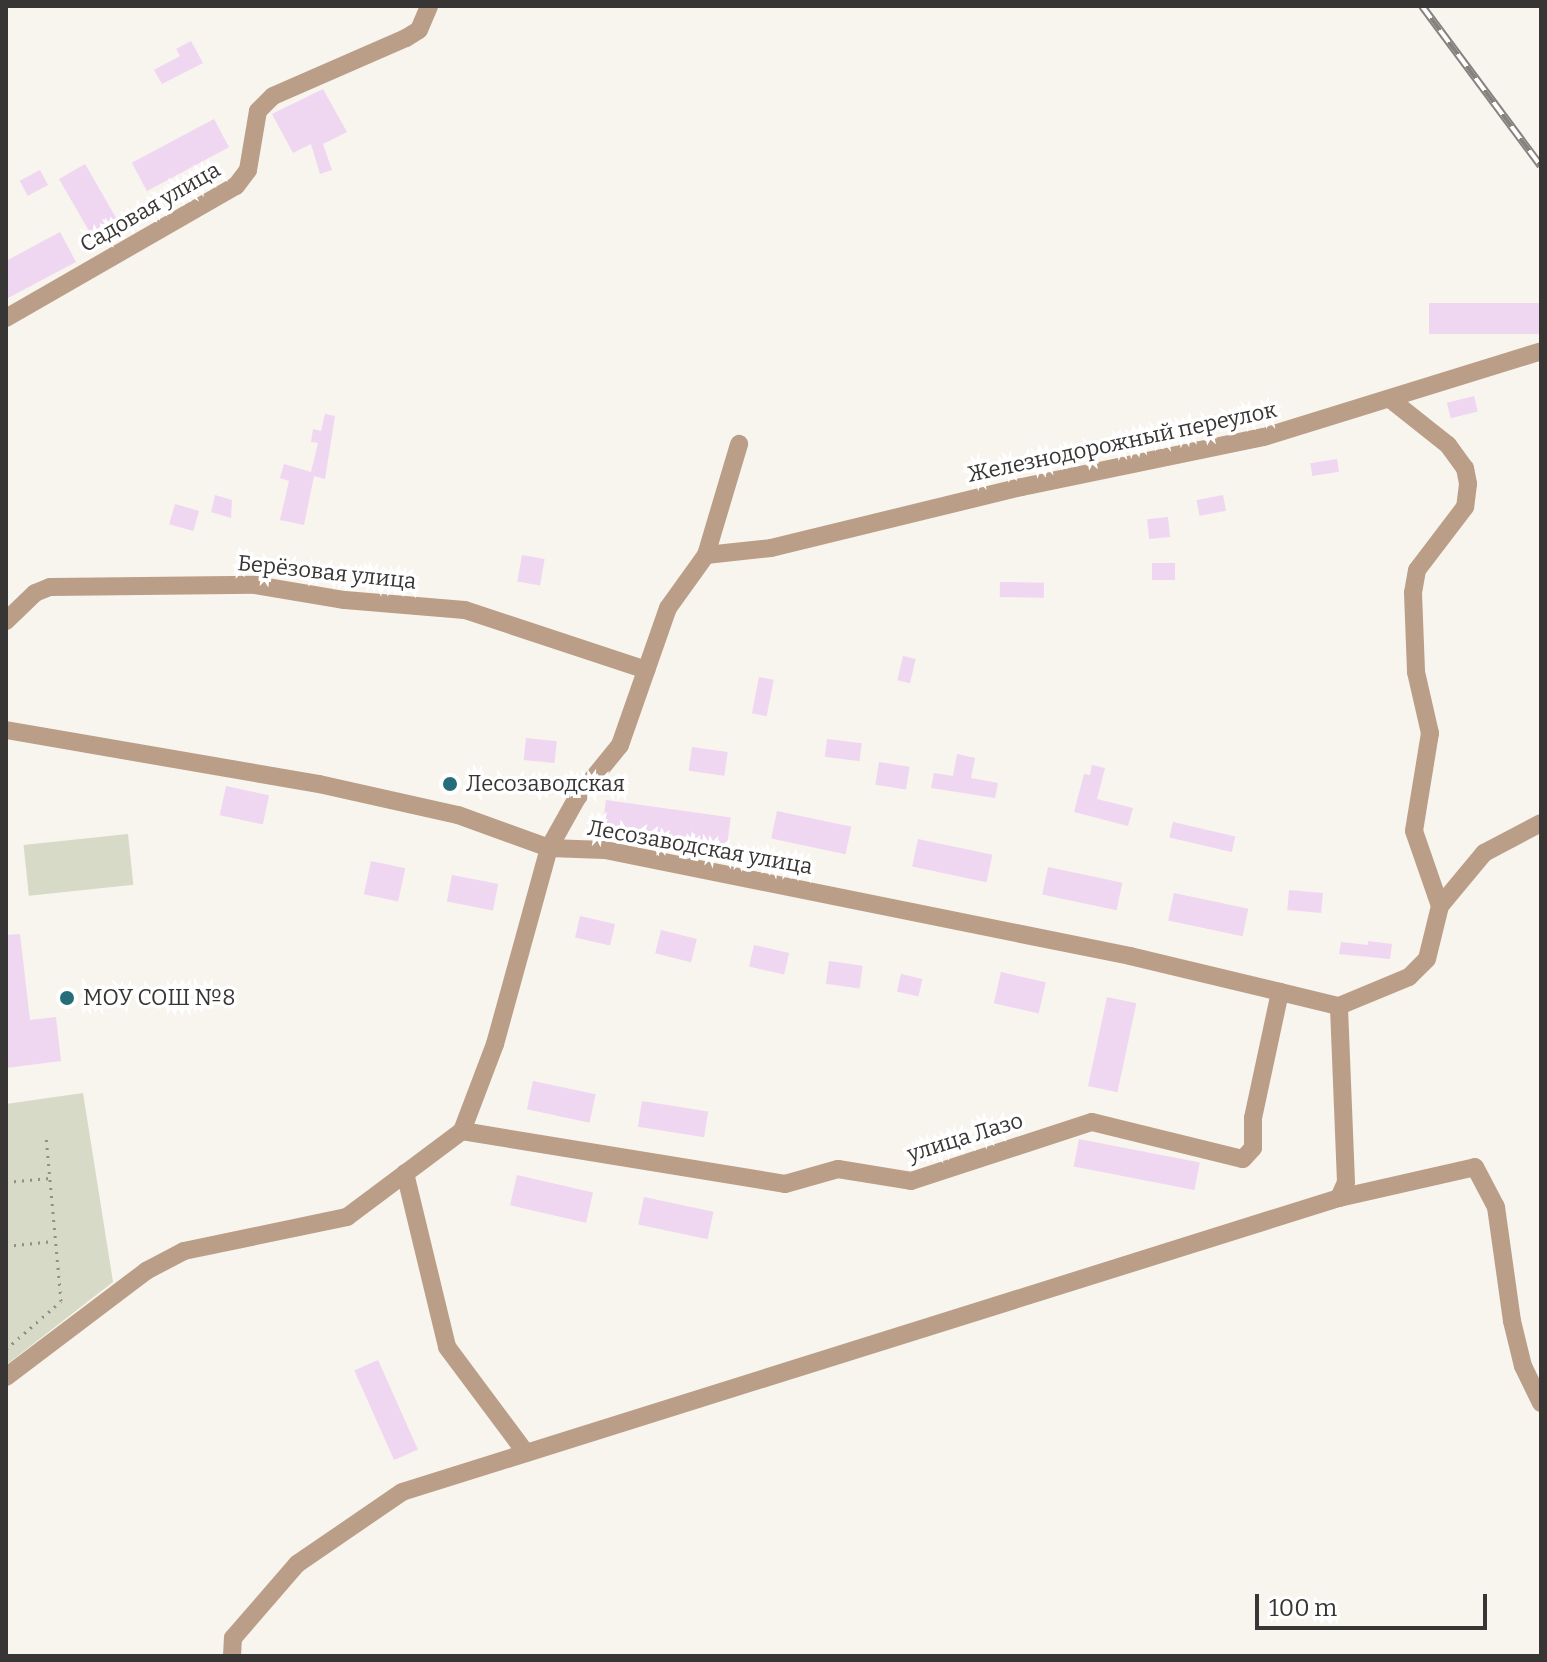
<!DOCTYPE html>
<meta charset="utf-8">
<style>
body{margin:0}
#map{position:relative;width:1547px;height:1662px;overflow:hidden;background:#f8f4ee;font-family:Bitter,serif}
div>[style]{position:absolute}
.green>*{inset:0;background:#d6dac6;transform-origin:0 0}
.building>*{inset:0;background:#efd7f2;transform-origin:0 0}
.path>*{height:3px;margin-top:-1.5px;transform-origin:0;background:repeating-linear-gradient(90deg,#928f8b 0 2px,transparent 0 8px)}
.minor>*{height:18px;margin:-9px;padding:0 9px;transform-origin:9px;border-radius:9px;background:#ba9e87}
.rail>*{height:8px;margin-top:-4px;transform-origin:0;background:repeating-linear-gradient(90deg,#fff 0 15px,#86837f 0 30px);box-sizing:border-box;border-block:2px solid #86837f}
.dots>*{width:22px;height:22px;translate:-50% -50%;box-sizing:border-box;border:4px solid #fff;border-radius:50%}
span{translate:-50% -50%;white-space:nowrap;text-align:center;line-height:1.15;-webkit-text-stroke:7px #fff;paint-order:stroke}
.street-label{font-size:22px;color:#383634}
.poi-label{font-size:22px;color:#383634}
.left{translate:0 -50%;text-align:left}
.frame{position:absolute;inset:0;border:8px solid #383634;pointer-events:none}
.scale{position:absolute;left:1255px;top:1594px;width:232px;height:36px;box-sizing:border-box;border:4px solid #383634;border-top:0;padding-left:10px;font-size:24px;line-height:28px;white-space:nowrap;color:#383634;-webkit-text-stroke:6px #fff;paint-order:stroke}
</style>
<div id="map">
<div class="green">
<i style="left:128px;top:834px;width:51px;height:105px;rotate:84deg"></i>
<i style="clip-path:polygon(83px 1093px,113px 1282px,6px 1365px,6px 1104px)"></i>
</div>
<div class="building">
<i style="clip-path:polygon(191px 41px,203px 63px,162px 84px,154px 70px,180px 56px,176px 49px)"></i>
<i style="clip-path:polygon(323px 89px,347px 132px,323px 144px,332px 170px,320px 174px,311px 144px,293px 153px,272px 114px)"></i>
<i style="left:214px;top:119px;width:32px;height:93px;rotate:62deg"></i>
<i style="left:85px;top:164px;width:80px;height:30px;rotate:60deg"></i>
<i style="left:40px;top:170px;width:17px;height:23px;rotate:62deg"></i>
<i style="clip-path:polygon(60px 232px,76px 262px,6px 299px,6px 261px)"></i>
<i style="left:1541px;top:303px;width:31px;height:112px;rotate:90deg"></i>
<i style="left:1474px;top:396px;width:16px;height:28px;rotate:76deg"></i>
<i style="clip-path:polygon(325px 414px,335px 416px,325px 479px,314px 476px,304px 525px,280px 520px,289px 481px,280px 478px,284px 464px,311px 472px,318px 443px,311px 442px,313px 429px,321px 431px)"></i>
<i style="left:1337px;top:459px;width:13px;height:27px;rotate:81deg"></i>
<i style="clip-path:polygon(215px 495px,232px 500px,231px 518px,211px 512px)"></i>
<i style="left:1223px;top:495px;width:16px;height:27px;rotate:79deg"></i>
<i style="left:175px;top:504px;width:25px;height:21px;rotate:16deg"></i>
<i style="left:1168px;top:517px;width:20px;height:21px;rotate:84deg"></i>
<i style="left:522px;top:555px;width:23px;height:27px;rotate:10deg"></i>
<i style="left:1175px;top:563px;width:17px;height:23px;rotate:90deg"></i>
<i style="left:1000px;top:582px;width:44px;height:15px;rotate:1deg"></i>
<i style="left:903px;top:656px;width:13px;height:25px;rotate:13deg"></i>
<i style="left:759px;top:677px;width:15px;height:37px;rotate:11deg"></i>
<i style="left:526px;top:738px;width:31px;height:22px;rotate:6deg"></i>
<i style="left:827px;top:739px;width:35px;height:18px;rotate:7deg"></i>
<i style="left:692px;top:747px;width:36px;height:24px;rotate:8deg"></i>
<i style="clip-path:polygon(957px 754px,975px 758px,971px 778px,998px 783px,995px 798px,931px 788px,934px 773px,953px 776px)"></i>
<i style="left:879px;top:762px;width:31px;height:23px;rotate:9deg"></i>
<i style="clip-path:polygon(1092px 765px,1105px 768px,1097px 799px,1133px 808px,1128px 826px,1074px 812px,1084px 774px,1090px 775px)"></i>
<i style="left:226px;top:786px;width:44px;height:30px;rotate:12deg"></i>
<i style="left:606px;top:800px;width:126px;height:29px;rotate:8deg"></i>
<i style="left:777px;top:811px;width:76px;height:28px;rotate:12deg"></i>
<i style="left:1173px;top:822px;width:64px;height:16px;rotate:13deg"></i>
<i style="left:918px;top:839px;width:76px;height:28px;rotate:12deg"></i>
<i style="left:371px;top:861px;width:35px;height:34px;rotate:12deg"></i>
<i style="left:1048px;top:867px;width:76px;height:28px;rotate:12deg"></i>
<i style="left:452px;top:875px;width:47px;height:27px;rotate:11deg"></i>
<i style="left:1289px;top:890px;width:34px;height:20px;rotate:5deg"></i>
<i style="left:1174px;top:893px;width:76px;height:28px;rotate:12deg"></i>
<i style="left:580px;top:916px;width:36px;height:22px;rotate:13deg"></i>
<i style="left:661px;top:930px;width:37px;height:24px;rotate:14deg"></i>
<i style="clip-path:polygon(20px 934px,30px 1020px,56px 1017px,61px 1061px,6px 1068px,6px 935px)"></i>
<i style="clip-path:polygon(1368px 941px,1392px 944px,1390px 959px,1339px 954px,1341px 942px,1368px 945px)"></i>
<i style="left:754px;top:945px;width:36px;height:22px;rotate:13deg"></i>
<i style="left:829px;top:961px;width:34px;height:23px;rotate:8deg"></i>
<i style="left:1001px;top:972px;width:46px;height:32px;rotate:13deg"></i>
<i style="left:901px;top:974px;width:22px;height:18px;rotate:13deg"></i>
<i style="left:1107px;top:997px;width:30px;height:91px;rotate:12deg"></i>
<i style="left:533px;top:1081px;width:64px;height:29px;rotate:12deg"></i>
<i style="left:642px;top:1101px;width:67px;height:26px;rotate:9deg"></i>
<i style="left:1079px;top:1139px;width:123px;height:28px;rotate:11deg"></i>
<i style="left:517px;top:1175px;width:78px;height:31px;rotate:13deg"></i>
<i style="left:644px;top:1197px;width:71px;height:28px;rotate:12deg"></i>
<i style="left:378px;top:1360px;width:98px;height:26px;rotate:66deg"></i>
</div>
<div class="path">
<i style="left:6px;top:1182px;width:44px;rotate:-5.2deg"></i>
<i style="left:6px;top:1246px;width:48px;rotate:-5.9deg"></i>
<i style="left:6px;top:1349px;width:73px;rotate:-41.1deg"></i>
<i style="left:61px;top:1301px;width:165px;rotate:-95.2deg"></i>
</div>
<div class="minor">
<i style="left:6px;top:318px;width:265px;rotate:-29.9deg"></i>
<i style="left:236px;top:186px;width:20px;rotate:-53deg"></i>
<i style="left:248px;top:170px;width:60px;rotate:-80.4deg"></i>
<i style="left:258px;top:111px;width:21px;rotate:-45deg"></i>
<i style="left:273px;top:96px;width:145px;rotate:-23.6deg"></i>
<i style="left:406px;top:38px;width:15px;rotate:-32deg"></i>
<i style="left:419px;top:30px;width:26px;rotate:-67deg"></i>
<i style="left:1390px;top:399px;width:74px;rotate:38.4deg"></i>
<i style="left:1448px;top:445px;width:29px;rotate:54deg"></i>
<i style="left:1465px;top:468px;width:16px;rotate:79deg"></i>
<i style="left:1468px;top:484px;width:23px;rotate:97deg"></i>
<i style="left:1465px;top:507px;width:79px;rotate:127.3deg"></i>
<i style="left:1417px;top:570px;width:23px;rotate:100deg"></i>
<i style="left:1413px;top:593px;width:79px;rotate:87.8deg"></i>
<i style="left:1416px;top:672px;width:63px;rotate:77.1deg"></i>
<i style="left:1430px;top:733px;width:99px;rotate:99.3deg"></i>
<i style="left:1414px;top:831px;width:79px;rotate:70.9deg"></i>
<i style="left:706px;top:555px;width:65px;rotate:-6.1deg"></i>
<i style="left:771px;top:548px;width:258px;rotate:-13.7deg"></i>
<i style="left:1022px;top:487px;width:247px;rotate:-11.7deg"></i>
<i style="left:1264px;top:437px;width:290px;rotate:-17.2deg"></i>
<i style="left:6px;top:621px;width:40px;rotate:-44deg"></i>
<i style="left:35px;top:593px;width:16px;rotate:-22deg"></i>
<i style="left:50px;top:587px;width:205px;rotate:-0.6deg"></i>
<i style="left:255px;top:585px;width:91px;rotate:9.5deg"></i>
<i style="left:345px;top:600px;width:120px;rotate:4.8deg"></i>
<i style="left:465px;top:610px;width:191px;rotate:18.3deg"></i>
<i style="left:6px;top:730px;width:318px;rotate:9.8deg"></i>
<i style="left:319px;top:784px;width:142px;rotate:12.6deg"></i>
<i style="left:458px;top:815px;width:97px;rotate:19.9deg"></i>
<i style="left:549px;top:848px;width:56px;rotate:2deg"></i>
<i style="left:605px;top:850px;width:536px;rotate:11.41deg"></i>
<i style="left:1130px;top:956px;width:215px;rotate:13.5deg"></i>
<i style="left:1339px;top:1006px;width:76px;rotate:-22.5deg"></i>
<i style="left:1409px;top:977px;width:25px;rotate:-45deg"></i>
<i style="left:1427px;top:959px;width:55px;rotate:-76.2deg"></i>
<i style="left:1440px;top:906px;width:69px;rotate:-50.3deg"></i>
<i style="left:1484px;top:853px;width:64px;rotate:-27.8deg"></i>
<i style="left:462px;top:1131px;width:327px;rotate:9.3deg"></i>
<i style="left:785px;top:1184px;width:55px;rotate:-15.8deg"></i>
<i style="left:838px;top:1169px;width:74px;rotate:9.3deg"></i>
<i style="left:911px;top:1181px;width:190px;rotate:-18.1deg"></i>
<i style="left:1092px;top:1122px;width:155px;rotate:13.8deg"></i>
<i style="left:1243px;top:1159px;width:15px;rotate:-48deg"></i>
<i style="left:1253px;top:1148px;width:30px;rotate:-90deg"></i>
<i style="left:1253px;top:1118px;width:129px;rotate:-77.9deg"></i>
<i style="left:405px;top:1173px;width:179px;rotate:76.4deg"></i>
<i style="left:447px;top:1347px;width:132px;rotate:53.3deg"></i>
<i style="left:1339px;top:1198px;width:139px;rotate:-12.8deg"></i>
<i style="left:1475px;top:1167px;width:45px;rotate:62.3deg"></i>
<i style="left:1496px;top:1207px;width:115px;rotate:82deg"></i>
<i style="left:1512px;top:1321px;width:46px;rotate:76.3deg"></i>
<i style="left:1523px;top:1366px;width:41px;rotate:64.1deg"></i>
<i style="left:6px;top:1377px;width:176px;rotate:-37.1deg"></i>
<i style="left:146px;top:1271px;width:43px;rotate:-27.8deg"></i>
<i style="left:184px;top:1251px;width:167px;rotate:-11.8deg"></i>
<i style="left:347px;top:1217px;width:144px;rotate:-36.8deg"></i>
<i style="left:462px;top:1131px;width:93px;rotate:-69.2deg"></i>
<i style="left:495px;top:1044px;width:203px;rotate:-74.6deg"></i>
<i style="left:549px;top:848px;width:57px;rotate:-60.8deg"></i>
<i style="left:577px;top:798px;width:68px;rotate:-50.9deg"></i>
<i style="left:620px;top:745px;width:145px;rotate:-70.7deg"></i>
<i style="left:668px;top:608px;width:65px;rotate:-54.4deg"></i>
<i style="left:706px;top:555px;width:116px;rotate:-73.4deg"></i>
<i style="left:232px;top:1656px;width:18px;rotate:-87deg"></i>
<i style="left:233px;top:1638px;width:98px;rotate:-49.1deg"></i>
<i style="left:297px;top:1564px;width:127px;rotate:-34.4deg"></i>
<i style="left:402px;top:1492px;width:982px;rotate:-17.42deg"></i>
<i style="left:1339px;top:1198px;width:17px;rotate:-66deg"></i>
<i style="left:1346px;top:1182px;width:176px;rotate:-92.3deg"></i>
</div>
<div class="rail">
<i style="left:1422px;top:6px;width:199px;rotate:53.4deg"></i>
</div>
<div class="dots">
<i style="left:450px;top:784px;background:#256d79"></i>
<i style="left:67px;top:998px;background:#256d79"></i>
</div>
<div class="street-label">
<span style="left:150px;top:207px;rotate:-30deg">Садовая улица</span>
<span style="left:1122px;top:442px;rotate:-12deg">Железнодорожный переулок</span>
<span style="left:327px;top:572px;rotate:6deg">Берёзовая улица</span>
<span style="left:700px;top:847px;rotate:10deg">Лесозаводская улица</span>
<span style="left:965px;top:1137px;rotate:-17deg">улица Лазо</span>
</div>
<div class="poi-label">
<span class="left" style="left:466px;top:784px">Лесозаводская</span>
<span class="left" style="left:83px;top:998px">МОУ СОШ №8</span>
</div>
<div class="frame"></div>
<div class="scale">100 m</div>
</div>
